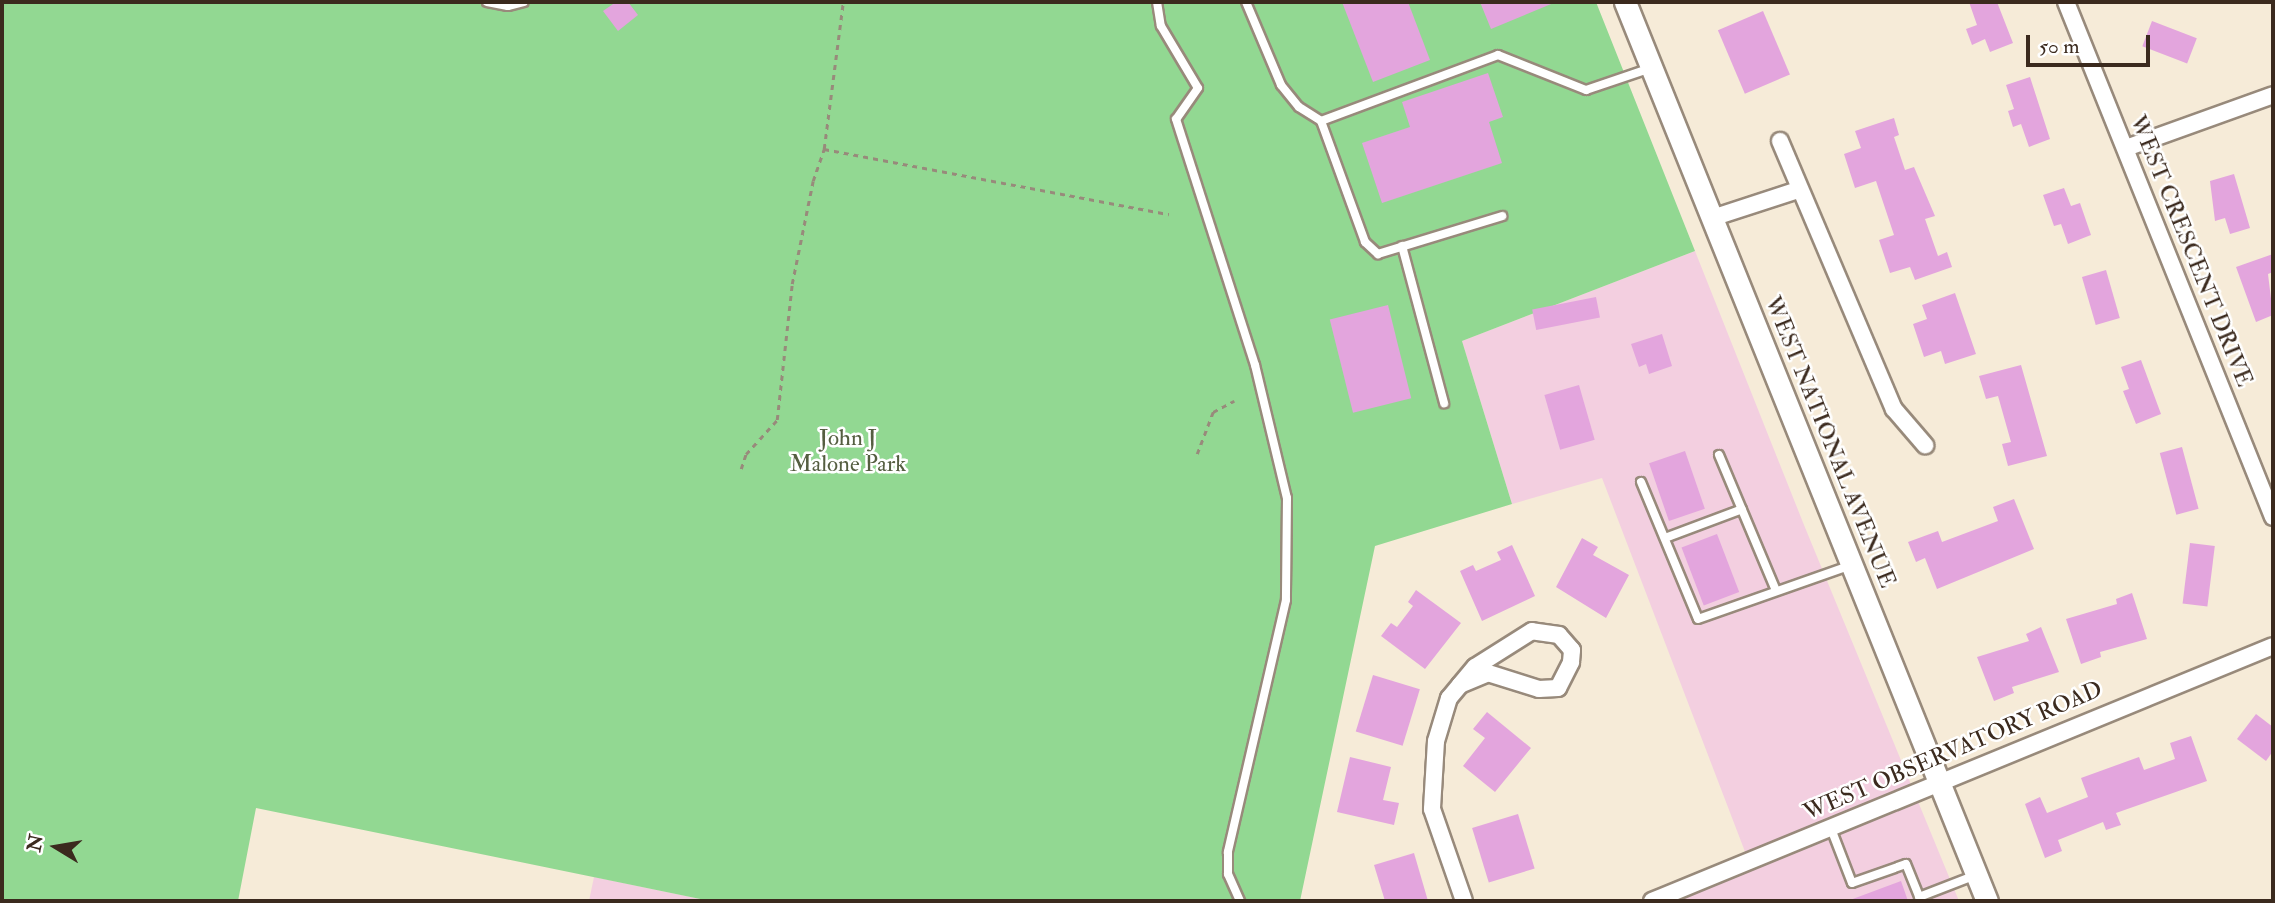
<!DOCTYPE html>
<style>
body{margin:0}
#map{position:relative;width:2275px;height:903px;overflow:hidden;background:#f6ebd8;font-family:"IM FELL Double Pica",serif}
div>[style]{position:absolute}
.built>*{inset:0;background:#f3cfe0}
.green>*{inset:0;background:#92d892}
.building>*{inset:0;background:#e3a5dd;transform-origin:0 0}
.path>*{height:2.5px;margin-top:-1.25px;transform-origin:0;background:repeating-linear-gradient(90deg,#988a7b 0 5px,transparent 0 10px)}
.roads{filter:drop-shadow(2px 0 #988a7b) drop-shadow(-2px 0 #988a7b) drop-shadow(0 2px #988a7b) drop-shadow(0 -2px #988a7b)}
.service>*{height:8px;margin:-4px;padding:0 4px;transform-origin:4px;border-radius:4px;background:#fff}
.minor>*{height:16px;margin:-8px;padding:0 8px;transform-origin:8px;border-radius:8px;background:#fff}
.secondary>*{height:21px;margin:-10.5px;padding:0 10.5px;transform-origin:10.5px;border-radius:10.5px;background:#fff}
span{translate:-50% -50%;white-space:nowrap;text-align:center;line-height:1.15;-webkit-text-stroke:5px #fff;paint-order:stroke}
.street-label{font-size:23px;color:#3b2a1e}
.park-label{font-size:23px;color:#555e41}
.frame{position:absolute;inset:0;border:4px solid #3b2a1e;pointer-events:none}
.north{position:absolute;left:21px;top:812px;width:70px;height:70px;-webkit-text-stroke:5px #fff;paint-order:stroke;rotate:281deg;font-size:19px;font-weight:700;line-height:28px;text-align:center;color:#3b2a1e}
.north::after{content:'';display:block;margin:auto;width:24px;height:32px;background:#3b2a1e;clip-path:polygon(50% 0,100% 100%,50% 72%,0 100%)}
.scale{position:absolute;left:2026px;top:35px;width:124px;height:32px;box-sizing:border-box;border:4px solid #3b2a1e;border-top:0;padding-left:9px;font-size:21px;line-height:24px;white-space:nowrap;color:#3b2a1e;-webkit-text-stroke:5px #fff;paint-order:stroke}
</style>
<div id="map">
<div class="built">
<i style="clip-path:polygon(1695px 251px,1804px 525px,1959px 901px,1671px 901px,1752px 870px,1602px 478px,1512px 504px,1462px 341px)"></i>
<i style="clip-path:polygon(594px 877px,710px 901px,589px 901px)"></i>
</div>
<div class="green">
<i style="clip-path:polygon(2px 2px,1596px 2px,1695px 251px,1462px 341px,1512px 504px,1375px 546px,1300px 901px,710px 901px,256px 808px,238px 901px,2px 901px)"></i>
</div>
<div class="building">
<i style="clip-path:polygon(616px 2px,628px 2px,638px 15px,618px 31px,603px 11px)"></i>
<i style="clip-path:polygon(1342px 2px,1408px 2px,1430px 60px,1373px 82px)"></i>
<i style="clip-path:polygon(1480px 2px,1556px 2px,1491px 29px)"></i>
<i style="clip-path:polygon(1969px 2px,1997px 2px,2013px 43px,1990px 52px,1985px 39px,1972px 45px,1966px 29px,1977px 25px)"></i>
<i style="left:1763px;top:11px;width:69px;height:49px;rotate:67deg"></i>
<i style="left:2152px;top:21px;width:48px;height:27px;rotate:21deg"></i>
<i style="clip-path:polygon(1488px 73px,1503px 117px,1489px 122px,1502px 163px,1382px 203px,1362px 143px,1410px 127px,1402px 102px)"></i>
<i style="clip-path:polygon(2030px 77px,2050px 139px,2029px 147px,2021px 124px,2013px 127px,2008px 111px,2014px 109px,2006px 85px)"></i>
<i style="clip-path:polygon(1894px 118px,1899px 135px,1894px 137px,1905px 170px,1914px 167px,1935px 216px,1925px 219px,1938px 256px,1947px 252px,1952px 267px,1915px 280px,1910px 267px,1890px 273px,1879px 240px,1894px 235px,1876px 181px,1855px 188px,1844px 154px,1861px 148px,1855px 131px)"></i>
<i style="clip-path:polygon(2234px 174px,2250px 228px,2230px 234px,2225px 218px,2215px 221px,2210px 181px)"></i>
<i style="clip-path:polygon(2064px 188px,2071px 206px,2080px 203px,2091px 235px,2068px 244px,2061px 224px,2054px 226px,2043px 195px)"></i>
<i style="clip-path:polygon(2273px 254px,2273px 272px,2268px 274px,2273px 315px,2256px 322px,2236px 267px)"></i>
<i style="left:2106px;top:270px;width:50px;height:25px;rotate:74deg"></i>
<i style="clip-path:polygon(1955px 293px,1976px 354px,1945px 364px,1941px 351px,1924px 357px,1913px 324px,1927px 319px,1922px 305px)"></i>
<i style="left:1596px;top:297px;width:21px;height:65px;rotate:79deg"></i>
<i style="left:1388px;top:305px;width:96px;height:60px;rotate:76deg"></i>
<i style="clip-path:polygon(1662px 334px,1672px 366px,1649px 374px,1646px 364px,1639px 367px,1631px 344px)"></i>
<i style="clip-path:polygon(2141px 360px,2161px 414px,2136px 424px,2123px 391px,2129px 389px,2121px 367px)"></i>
<i style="clip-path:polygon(2021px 365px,2047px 456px,2008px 466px,2002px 444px,2011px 442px,1998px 396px,1986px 399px,1979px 376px)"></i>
<i style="left:1579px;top:385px;width:57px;height:36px;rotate:74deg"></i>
<i style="left:2182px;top:447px;width:64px;height:23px;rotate:75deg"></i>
<i style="left:1685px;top:451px;width:61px;height:38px;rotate:71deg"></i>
<i style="clip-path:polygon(2014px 499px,2034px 549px,1937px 589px,1925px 558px,1916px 562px,1908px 542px,1938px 531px,1942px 542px,1998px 521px,1993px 507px)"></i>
<i style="left:1717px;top:534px;width:62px;height:38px;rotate:69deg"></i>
<i style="clip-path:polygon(1582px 538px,1598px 547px,1593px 555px,1629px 575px,1606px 618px,1556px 587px)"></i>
<i style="left:2190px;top:543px;width:25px;height:61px;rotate:7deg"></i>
<i style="clip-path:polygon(1512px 545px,1535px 596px,1482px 621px,1460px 571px,1473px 565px,1476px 571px,1501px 560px,1497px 552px)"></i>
<i style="clip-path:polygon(1416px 590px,1461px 623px,1425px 669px,1381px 636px,1391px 623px,1397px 627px,1413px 606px,1408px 602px)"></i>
<i style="clip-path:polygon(2132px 593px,2147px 639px,2100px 652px,2101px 657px,2081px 664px,2066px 619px,2117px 604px,2116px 599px)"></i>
<i style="clip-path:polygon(2041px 627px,2059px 672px,2012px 687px,2014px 693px,1994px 701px,1977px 657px,2029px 641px,2026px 634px)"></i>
<i style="left:1373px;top:675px;width:49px;height:59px;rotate:17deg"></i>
<i style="clip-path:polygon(1487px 712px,1531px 748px,1495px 792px,1463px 766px,1485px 738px,1473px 729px)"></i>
<i style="clip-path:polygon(2256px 714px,2273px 727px,2273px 751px,2266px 761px,2237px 739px)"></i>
<i style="clip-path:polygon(2191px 736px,2207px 781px,2116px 813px,2121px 825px,2106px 830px,2103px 822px,2058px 840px,2062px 851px,2045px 858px,2025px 804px,2040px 797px,2047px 813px,2088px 797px,2081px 778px,2139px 757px,2144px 770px,2175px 759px,2170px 743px)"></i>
<i style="clip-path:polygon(1350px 757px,1391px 767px,1383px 800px,1399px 803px,1394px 825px,1337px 812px)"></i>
<i style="left:1518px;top:814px;width:57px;height:48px;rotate:73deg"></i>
<i style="clip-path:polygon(1414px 853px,1428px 901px,1385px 901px,1374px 865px)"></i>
<i style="clip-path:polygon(1901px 881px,1908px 901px,1851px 901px,1850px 900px)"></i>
</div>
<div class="path">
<i style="left:824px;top:149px;width:148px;rotate:-82.6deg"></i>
<i style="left:1197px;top:454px;width:45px;rotate:-69.1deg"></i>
<i style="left:1213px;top:412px;width:24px;rotate:-28deg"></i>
<i style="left:741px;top:469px;width:16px;rotate:-72deg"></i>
<i style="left:746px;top:454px;width:46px;rotate:-47.6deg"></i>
<i style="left:777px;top:420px;width:137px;rotate:-83.7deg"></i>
<i style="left:792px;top:284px;width:105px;rotate:-78.5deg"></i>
<i style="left:813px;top:181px;width:34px;rotate:-71deg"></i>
<i style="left:824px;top:149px;width:351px;rotate:10.7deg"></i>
</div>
<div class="roads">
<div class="service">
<i style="left:487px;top:2px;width:21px;rotate:11deg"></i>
<i style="left:508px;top:6px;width:16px;rotate:-14deg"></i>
<i style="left:1157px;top:2px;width:24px;rotate:81deg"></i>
<i style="left:1161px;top:26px;width:72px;rotate:59.2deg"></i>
<i style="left:1198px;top:88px;width:38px;rotate:125deg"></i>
<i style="left:1176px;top:119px;width:258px;rotate:72.2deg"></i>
<i style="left:1255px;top:365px;width:137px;rotate:76.5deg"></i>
<i style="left:1287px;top:498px;width:102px;rotate:90.6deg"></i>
<i style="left:1286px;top:600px;width:259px;rotate:103deg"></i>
<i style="left:1228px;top:852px;width:22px;rotate:90deg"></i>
<i style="left:1228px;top:874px;width:30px;rotate:66deg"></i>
<i style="left:1246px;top:2px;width:90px;rotate:67.1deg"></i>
<i style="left:1281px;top:85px;width:28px;rotate:51deg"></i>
<i style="left:1299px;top:107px;width:26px;rotate:32deg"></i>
<i style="left:1321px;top:121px;width:189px;rotate:-20.4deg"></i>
<i style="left:1498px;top:55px;width:95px;rotate:21.7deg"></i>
<i style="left:1586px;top:90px;width:69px;rotate:-18.7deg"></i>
<i style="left:1321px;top:121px;width:129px;rotate:70deg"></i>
<i style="left:1365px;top:242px;width:18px;rotate:43deg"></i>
<i style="left:1378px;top:254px;width:130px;rotate:-17deg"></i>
<i style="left:1402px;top:246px;width:163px;rotate:75deg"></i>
<i style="left:1719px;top:455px;width:144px;rotate:67.2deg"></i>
<i style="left:1641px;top:482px;width:148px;rotate:67.4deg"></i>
<i style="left:1698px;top:619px;width:162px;rotate:-19.4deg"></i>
<i style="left:1665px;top:538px;width:82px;rotate:-20.6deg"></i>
<i style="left:1830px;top:826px;width:61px;rotate:68.9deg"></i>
<i style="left:1852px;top:883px;width:57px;rotate:-19.4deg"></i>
<i style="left:1906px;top:864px;width:35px;rotate:68deg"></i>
<i style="left:1919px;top:897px;width:61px;rotate:-21.1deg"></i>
</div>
<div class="minor">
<i style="left:2066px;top:2px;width:555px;rotate:68.1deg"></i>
<i style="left:1780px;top:141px;width:291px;rotate:67deg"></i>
<i style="left:1894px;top:409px;width:48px;rotate:49.3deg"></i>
<i style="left:2126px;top:148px;width:156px;rotate:-19.8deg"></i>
<i style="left:1712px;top:218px;width:90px;rotate:-18deg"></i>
<i style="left:1460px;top:685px;width:30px;rotate:-23deg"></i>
<i style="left:1488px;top:673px;width:53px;rotate:17.4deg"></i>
<i style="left:1539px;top:689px;width:19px;rotate:-3deg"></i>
<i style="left:1558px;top:688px;width:29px;rotate:-63deg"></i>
<i style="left:1571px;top:662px;width:12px;rotate:-85deg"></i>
<i style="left:1572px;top:650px;width:20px;rotate:-131deg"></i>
<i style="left:1559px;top:635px;width:27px;rotate:-172deg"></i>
<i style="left:1532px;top:631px;width:67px;rotate:147.7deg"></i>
<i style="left:1475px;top:667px;width:23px;rotate:130deg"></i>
<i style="left:1460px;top:685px;width:17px;rotate:130deg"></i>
<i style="left:1449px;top:698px;width:45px;rotate:106.8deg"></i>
<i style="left:1436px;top:741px;width:68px;rotate:93.4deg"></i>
<i style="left:1432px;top:809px;width:97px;rotate:70.8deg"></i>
<i style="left:1652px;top:901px;width:671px;rotate:-22.32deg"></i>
</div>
<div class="secondary">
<i style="left:1625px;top:2px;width:969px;rotate:68.07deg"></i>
</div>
</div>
<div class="street-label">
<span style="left:2191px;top:251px;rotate:68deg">WEST CRESCENT DRIVE</span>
<span style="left:1830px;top:442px;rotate:68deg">WEST NATIONAL AVENUE</span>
<span style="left:1953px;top:751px;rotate:-23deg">WEST OBSERVATORY ROAD</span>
</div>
<div class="park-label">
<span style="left:848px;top:451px">John J<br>Malone Park</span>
</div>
<div class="frame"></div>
<div class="north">N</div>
<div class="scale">50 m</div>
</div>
